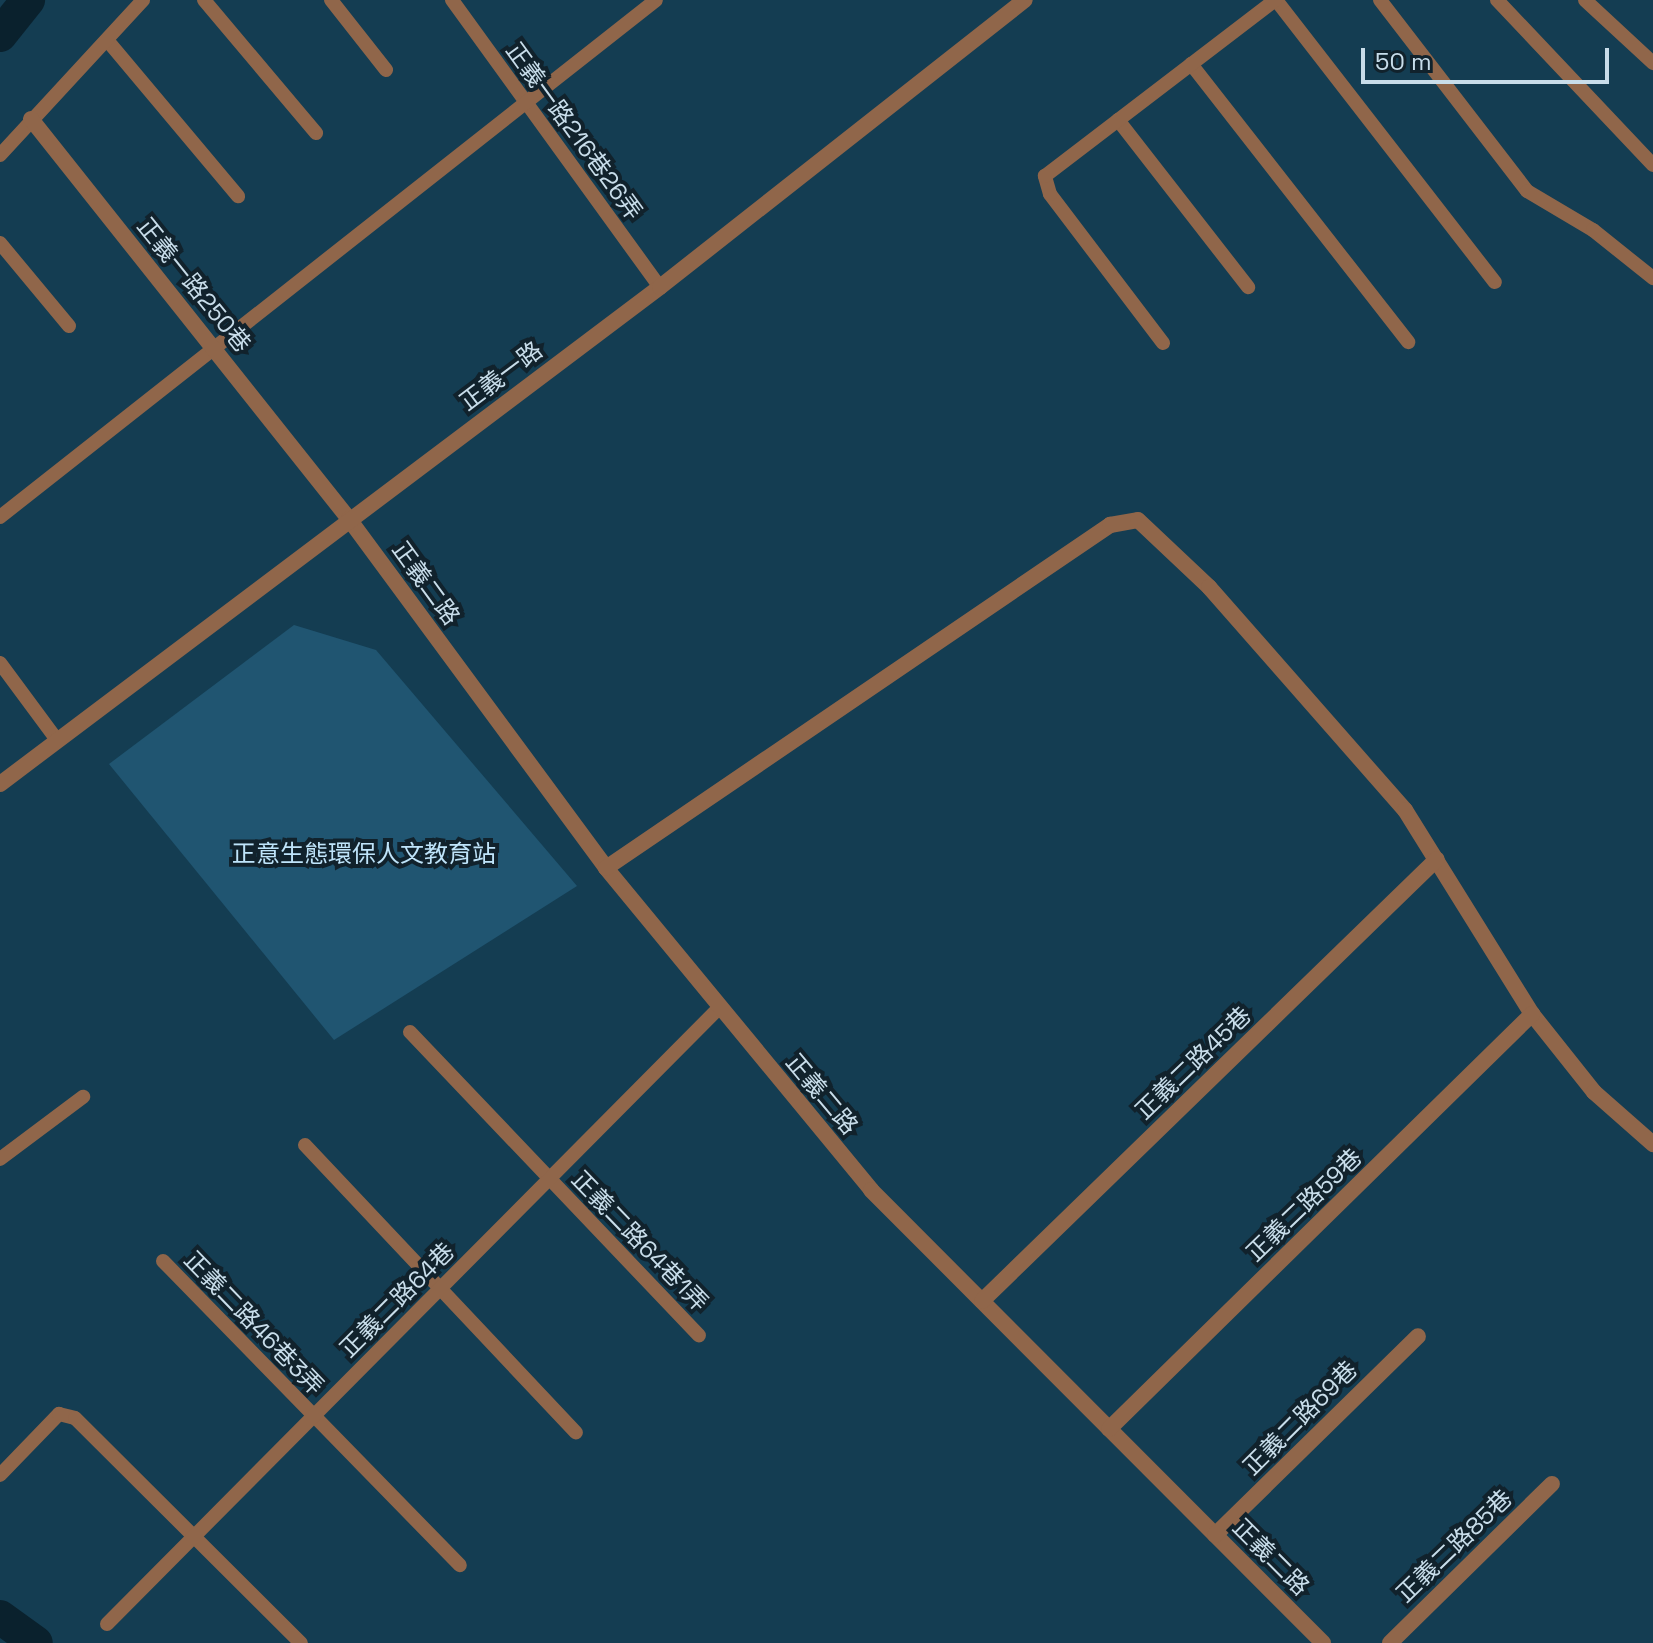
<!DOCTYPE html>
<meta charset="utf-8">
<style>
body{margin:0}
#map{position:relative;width:1653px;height:1643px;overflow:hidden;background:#143d52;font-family:"Space Grotesk","Noto Sans TC",sans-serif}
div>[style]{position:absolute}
.green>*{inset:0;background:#205571}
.canal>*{height:34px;margin:-17px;padding:0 17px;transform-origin:17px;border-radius:17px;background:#0a212d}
.service>*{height:14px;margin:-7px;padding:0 7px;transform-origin:7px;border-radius:7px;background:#90664a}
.minor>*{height:16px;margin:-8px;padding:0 8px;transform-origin:8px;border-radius:8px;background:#90664a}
span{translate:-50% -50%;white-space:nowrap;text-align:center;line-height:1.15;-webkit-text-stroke:8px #11222c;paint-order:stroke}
.street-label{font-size:24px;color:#c8ddea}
.park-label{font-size:24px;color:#bfe4fa}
.scale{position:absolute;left:1361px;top:48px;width:248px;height:36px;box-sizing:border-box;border:4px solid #c8ddea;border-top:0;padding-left:10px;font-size:24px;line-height:28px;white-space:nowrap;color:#c8ddea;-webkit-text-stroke:6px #11222c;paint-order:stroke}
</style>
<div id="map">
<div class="green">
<i style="clip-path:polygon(294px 625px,376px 650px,577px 886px,334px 1040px,109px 764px)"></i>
</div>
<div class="canal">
<i style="left:0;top:35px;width:45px;rotate:-51.3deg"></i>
<i style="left:0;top:1617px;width:44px;rotate:35.8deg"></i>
</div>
<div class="service">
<i style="left:204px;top:0;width:174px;rotate:49.9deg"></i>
<i style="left:331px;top:0;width:89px;rotate:51.8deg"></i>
<i style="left:452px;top:0;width:354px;rotate:54.1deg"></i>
<i style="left:1276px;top:0;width:357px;rotate:52.2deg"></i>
<i style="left:1380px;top:0;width:241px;rotate:52.4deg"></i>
<i style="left:1527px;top:191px;width:77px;rotate:30.6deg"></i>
<i style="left:1593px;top:230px;width:77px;rotate:38.7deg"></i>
<i style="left:1497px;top:0;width:227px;rotate:46.6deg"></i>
<i style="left:1585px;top:0;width:93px;rotate:42.8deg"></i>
<i style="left:107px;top:40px;width:204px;rotate:50deg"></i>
<i style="left:1191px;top:64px;width:353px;rotate:52deg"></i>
<i style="left:1118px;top:120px;width:212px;rotate:52.1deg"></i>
<i style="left:0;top:155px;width:211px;rotate:-47.3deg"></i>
<i style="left:0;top:243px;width:108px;rotate:50.3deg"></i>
<i style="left:1163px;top:343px;width:187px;rotate:-127.2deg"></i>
<i style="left:1050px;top:194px;width:19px;rotate:-106deg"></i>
<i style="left:1045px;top:176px;width:290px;rotate:-37.4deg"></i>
<i style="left:0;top:517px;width:835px;rotate:-38.24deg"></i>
<i style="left:0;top:663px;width:96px;rotate:53.5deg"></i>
<i style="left:410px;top:1032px;width:419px;rotate:46.4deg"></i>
<i style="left:305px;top:1145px;width:395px;rotate:46.7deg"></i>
<i style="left:0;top:1159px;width:104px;rotate:-36.8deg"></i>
<i style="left:163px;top:1261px;width:425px;rotate:45.7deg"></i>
<i style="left:0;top:1475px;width:85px;rotate:-46deg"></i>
<i style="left:59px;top:1414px;width:16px;rotate:14deg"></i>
<i style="left:75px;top:1418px;width:319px;rotate:44.9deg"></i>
<i style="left:107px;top:1624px;width:868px;rotate:-45.19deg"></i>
</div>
<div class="minor">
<i style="left:31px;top:119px;width:511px;rotate:51.52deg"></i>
<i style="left:349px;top:519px;width:433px;rotate:53.6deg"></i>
<i style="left:606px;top:868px;width:417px;rotate:50.5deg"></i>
<i style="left:871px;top:1190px;width:640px;rotate:45.06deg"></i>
<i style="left:0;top:784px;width:826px;rotate:-36.98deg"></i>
<i style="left:660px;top:287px;width:464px;rotate:-38.2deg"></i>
<i style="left:606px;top:868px;width:610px;rotate:-34.24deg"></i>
<i style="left:1110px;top:525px;width:28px;rotate:-10deg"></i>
<i style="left:1138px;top:520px;width:98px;rotate:43.3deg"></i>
<i style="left:1209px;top:587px;width:297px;rotate:48.7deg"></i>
<i style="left:1405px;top:810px;width:240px;rotate:58.1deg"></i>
<i style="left:1532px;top:1014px;width:100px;rotate:51.5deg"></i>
<i style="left:1594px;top:1092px;width:79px;rotate:41.4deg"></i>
<i style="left:982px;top:1301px;width:634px;rotate:-44.17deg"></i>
<i style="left:1109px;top:1429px;width:593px;rotate:-44.45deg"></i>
<i style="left:1215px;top:1535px;width:284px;rotate:-44.4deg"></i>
<i style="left:1390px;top:1643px;width:227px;rotate:-44.5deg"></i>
</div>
<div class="street-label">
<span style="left:574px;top:131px;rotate:54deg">正義一路216巷26弄</span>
<span style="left:194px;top:285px;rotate:51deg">正義一路250巷</span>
<span style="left:501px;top:376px;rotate:-37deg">正義一路</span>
<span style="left:426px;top:583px;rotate:54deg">正義二路</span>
<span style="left:1193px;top:1063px;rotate:-44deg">正義二路45巷</span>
<span style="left:822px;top:1094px;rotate:50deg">正義二路</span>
<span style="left:1304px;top:1205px;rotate:-44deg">正義二路59巷</span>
<span style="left:640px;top:1241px;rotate:46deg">正義二路64巷1弄</span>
<span style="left:397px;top:1300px;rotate:-45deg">正義二路64巷</span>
<span style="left:254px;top:1323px;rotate:46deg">正義二路46巷3弄</span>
<span style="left:1300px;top:1418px;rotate:-45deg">正義二路69巷</span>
<span style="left:1454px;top:1546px;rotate:-44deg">正義二路85巷</span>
<span style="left:1271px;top:1557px;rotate:45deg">正義二路</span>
</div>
<div class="park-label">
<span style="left:364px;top:854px">正意生態環保人文教育站</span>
</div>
<div class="scale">50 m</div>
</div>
